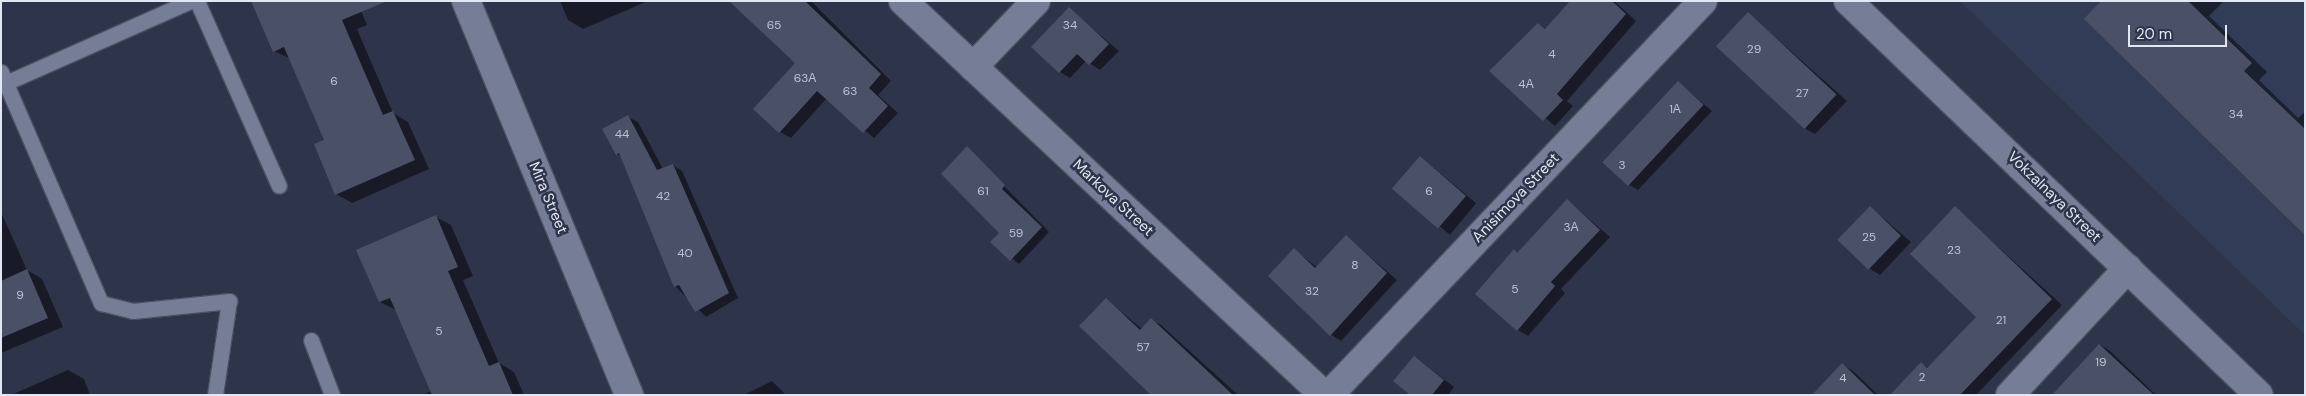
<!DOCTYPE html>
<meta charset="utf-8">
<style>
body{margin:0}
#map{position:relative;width:2306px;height:396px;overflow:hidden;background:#2e3449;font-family:"DM Sans",sans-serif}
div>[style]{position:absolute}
.built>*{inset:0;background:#333c57}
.shadow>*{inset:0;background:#0007;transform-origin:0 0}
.building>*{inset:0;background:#4a5167;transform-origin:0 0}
.roads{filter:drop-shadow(1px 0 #4b5062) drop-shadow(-1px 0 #4b5062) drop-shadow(0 1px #4b5062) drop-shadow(0 -1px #4b5062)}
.lane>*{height:15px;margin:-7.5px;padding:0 7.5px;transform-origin:7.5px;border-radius:7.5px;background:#767e97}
.street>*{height:28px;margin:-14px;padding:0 14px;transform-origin:14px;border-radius:14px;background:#767e97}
.secondary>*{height:28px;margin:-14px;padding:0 14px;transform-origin:14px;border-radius:14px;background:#767e97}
span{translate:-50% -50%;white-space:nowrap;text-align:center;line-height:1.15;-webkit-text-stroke:5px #2e3449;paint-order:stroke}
.number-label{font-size:12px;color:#bcc2d1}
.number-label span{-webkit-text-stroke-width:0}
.street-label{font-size:15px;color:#e2e7f4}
.frame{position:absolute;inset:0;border:2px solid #e2e7f4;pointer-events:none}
.scale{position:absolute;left:2128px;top:25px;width:99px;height:22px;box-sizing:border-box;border:2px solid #e2e7f4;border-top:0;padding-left:6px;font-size:15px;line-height:18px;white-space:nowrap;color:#e2e7f4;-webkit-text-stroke:4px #2e3449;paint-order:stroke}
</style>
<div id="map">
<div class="built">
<i style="clip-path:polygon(1960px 1px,2305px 1px,2305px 335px)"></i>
</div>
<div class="shadow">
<i style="clip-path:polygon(357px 1px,367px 25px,357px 29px,393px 113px,408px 122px,429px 169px,352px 203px,336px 194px,326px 140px,291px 59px,274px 51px)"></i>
<i style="clip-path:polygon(560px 1px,648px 1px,583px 29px,568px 20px)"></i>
<i style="clip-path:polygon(735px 1px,811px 1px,891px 81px,878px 95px,898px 113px,874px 138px,827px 98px,791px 138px,780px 132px,797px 63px)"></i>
<i style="clip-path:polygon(1571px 1px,1614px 1px,1636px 21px,1567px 101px,1573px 106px,1555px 126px,1490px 71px,1539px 24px,1546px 29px)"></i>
<i style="clip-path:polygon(2103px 1px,2224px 1px,2209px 16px,2267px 72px,2259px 80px,2298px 118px,2305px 112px,2305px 233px)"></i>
<i style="clip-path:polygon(1069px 9px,1119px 51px,1100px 70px,1086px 61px,1070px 78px,1060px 72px)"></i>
<i style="clip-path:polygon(1748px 13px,1847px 101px,1815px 134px,1804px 128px)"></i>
<i style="clip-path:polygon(1678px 82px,1712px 111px,1638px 190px,1629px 185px)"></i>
<i style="clip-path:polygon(628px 117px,638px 122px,663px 169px,673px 165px,682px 171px,738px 298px,706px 317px,675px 286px,622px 157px,617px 154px)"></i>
<i style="clip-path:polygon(967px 148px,1049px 232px,1019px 264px,992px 242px,1001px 233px)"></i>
<i style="left:1421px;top:157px;width:72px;height:41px;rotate:40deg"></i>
<i style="clip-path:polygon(1568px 201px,1610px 237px,1561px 289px,1565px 293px,1528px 336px,1518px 330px,1514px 251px,1518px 253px)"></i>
<i style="clip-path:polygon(1871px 208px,1911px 242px,1880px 275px,1870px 269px)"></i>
<i style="clip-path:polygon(1955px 208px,2062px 305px,1976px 395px,1892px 395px,1921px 364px,1929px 368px,1978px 317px)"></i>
<i style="clip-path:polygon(1px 212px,27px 270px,42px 279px,63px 327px,1px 353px)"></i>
<i style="clip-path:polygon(436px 217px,451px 225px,473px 276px,463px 280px,499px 363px,514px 372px,524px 395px,422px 395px,432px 391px,396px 310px,380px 302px)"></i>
<i style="clip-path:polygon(1347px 237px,1397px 280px,1341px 341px,1330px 334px,1294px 250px,1318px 268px)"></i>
<i style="clip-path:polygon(1106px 299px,1142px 329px,1151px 320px,1161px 325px,1238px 395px,1169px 395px)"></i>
<i style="clip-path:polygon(2100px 345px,2110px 351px,2156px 395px,2063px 395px)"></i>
<i style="clip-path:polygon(1415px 357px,1454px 387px,1448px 395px,1411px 395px)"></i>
<i style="clip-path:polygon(1842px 365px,1853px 371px,1878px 395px,1814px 395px)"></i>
<i style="clip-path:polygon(68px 370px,84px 379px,90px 395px,11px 395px)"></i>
<i style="clip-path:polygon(772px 381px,786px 395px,744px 395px)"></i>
</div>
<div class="building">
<i style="clip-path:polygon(251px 1px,387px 1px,342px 20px,383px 115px,393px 111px,415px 160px,335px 195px,314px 144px,324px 140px,284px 47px,273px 52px)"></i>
<i style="clip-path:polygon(729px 1px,805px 1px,881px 74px,869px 88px,888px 106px,863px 133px,817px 91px,779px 133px,753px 109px,795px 63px)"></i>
<i style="clip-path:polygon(1570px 1px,1612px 1px,1626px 14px,1557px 94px,1563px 100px,1543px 121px,1489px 71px,1538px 23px,1545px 29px)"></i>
<i style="clip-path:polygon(2101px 1px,2188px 1px,2252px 63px,2244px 71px,2305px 129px,2305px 235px,2084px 19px)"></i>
<i style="clip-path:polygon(1069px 7px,1109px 44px,1089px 65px,1077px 54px,1059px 73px,1031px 47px)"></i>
<i style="left:1748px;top:12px;width:121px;height:47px;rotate:43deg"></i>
<i style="left:1678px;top:81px;width:35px;height:111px;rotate:43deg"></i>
<i style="clip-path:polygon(628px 115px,657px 170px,673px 164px,729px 293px,695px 312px,679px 285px,674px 287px,619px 153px,616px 155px,602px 129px)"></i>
<i style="clip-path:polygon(967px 146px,1005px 185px,1002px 189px,1042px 227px,1010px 261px,990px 242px,999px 233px,941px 174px)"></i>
<i style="left:1420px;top:156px;width:61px;height:43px;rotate:41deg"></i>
<i style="clip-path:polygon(1567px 199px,1600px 230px,1551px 282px,1555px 286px,1517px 331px,1475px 294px,1514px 249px,1517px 253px)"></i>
<i style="left:1870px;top:206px;width:43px;height:47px;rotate:44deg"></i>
<i style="clip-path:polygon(1955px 206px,2052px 299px,1960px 395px,1890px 395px,1921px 362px,1927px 368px,1976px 317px,1910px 254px)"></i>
<i style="clip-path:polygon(436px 215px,458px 267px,448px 271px,489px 366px,499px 362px,513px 395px,432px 395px,390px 298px,379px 302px,356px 250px)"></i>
<i style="clip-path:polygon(1346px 235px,1387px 273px,1330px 336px,1268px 276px,1294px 248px,1315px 268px)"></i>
<i style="clip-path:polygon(27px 269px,48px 318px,1px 338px,1px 281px)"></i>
<i style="clip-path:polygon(1106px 298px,1140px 330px,1151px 318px,1233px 395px,1151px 395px,1079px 326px)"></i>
<i style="clip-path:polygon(2099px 344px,2154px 395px,2052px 395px)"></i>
<i style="clip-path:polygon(1414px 356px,1444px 380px,1432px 395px,1410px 395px,1393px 381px)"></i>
<i style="clip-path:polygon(1842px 363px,1875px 395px,1812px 395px)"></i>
</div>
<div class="roads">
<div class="lane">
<i style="left:197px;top:1px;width:202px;rotate:66.1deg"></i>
<i style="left:1px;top:72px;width:252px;rotate:66.6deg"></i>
<i style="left:101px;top:303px;width:33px;rotate:14deg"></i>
<i style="left:133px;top:311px;width:97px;rotate:-5.9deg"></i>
<i style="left:229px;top:301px;width:95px;rotate:98.5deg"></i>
<i style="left:1px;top:85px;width:208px;rotate:-23.9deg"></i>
<i style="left:311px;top:340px;width:59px;rotate:69.1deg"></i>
</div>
<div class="street">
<i style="left:903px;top:1px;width:577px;rotate:43.1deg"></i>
<i style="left:973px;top:67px;width:91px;rotate:-46.3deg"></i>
<i style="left:1329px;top:395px;width:543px;rotate:-46.49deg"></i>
<i style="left:2010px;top:395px;width:173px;rotate:-47.1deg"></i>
</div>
<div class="secondary">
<i style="left:466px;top:1px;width:426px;rotate:67.5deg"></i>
<i style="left:1848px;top:1px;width:569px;rotate:43.79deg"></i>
</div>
</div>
<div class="number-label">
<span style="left:774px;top:26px">65</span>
<span style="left:1070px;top:26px">34</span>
<span style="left:1754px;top:50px">29</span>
<span style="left:1552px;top:55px">4</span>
<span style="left:805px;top:79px">63А</span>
<span style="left:334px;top:82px">6</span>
<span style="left:1526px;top:85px">4А</span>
<span style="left:850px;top:92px">63</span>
<span style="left:1802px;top:94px">27</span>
<span style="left:1675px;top:110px">1А</span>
<span style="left:2236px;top:115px">34</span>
<span style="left:622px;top:135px">44</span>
<span style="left:1622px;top:166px">3</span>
<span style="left:983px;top:192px">61</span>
<span style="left:1429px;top:192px">6</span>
<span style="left:663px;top:197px">42</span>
<span style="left:1571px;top:228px">3А</span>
<span style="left:1016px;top:234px">59</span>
<span style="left:1869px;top:238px">25</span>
<span style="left:1954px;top:251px">23</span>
<span style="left:685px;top:254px">40</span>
<span style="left:1355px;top:266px">8</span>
<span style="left:1515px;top:290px">5</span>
<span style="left:1312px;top:292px">32</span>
<span style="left:20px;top:296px">9</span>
<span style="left:2001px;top:321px">21</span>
<span style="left:439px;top:332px">5</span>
<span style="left:1143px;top:348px">57</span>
<span style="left:2101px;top:363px">19</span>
<span style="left:1922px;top:378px">2</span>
<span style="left:1843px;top:379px">4</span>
</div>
<div class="street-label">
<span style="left:2054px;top:197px;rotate:44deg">Vokzalnaya Street</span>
<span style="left:548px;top:198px;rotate:67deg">Mira Street</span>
<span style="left:1113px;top:198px;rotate:43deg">Markova Street</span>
<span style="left:1516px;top:198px;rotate:-46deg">Anisimova Street</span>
</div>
<div class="frame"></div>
<div class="scale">20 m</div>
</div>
